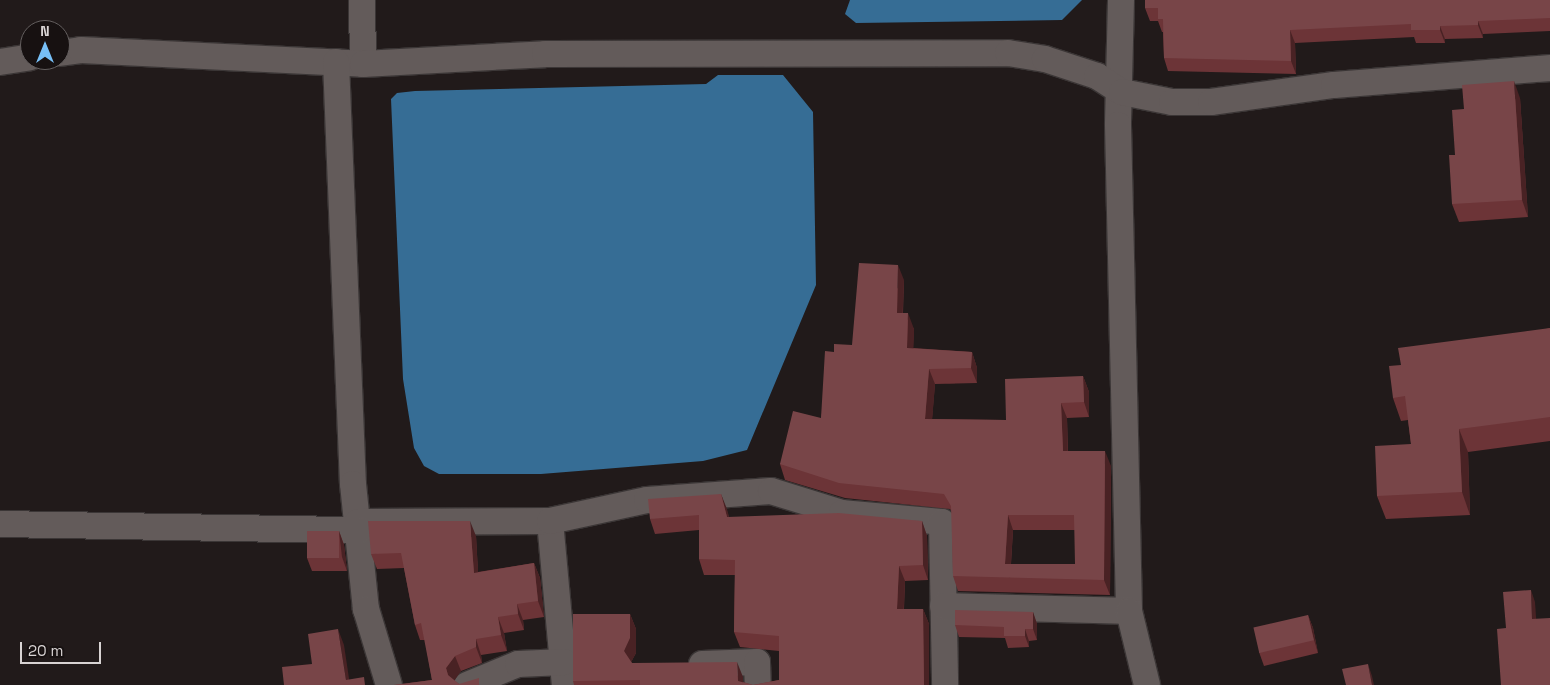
<!DOCTYPE html>
<style>
body{margin:0}
#map{position:relative;width:1550px;height:685px;overflow:hidden;background:#211a1a;font-family:"Space Grotesk",sans-serif}
div>[style]{position:absolute}
.water>*{inset:0;background:#366d95}
.roads{filter:drop-shadow(1px 0 #3b3636) drop-shadow(-1px 0 #3b3636) drop-shadow(0 1px #3b3636) drop-shadow(0 -1px #3b3636)}
.street>*{height:26px;margin:-13px;padding:0 13px;transform-origin:13px;border-radius:13px;background:#635b5a}
.wall>*{inset:0;background:#6c3437}
.shaded-wall>*{inset:0;background:#492224}
.building>*{inset:0;background:#784548;transform-origin:0 0}
span{translate:-50% -50%;white-space:nowrap;text-align:center;line-height:1.15;-webkit-text-stroke:4.5px #171111;paint-order:stroke}
.north{position:absolute;left:20px;top:20px;width:50px;height:50px;box-sizing:border-box;background:#171111;border:1px solid #645f5f;border-radius:50%;rotate:0deg;font-size:14px;font-weight:700;line-height:20px;text-align:center;color:#d8d3d3}
.north::after{content:'';display:block;margin:auto;width:18px;height:22px;background:#77bff7;clip-path:polygon(50% 0,100% 100%,50% 72%,0 100%)}
.scale{position:absolute;left:20px;top:642px;width:81px;height:22px;box-sizing:border-box;border:2px solid #d8d3d3;border-top:0;padding-left:6px;font-size:15px;line-height:18px;white-space:nowrap;color:#d8d3d3;-webkit-text-stroke:4px #171111;paint-order:stroke}
</style>
<div id="map">
<div class="water">
<i style="clip-path:polygon(850px 0,1082px 0,1062px 20px,856px 23px,845px 14px)"></i>
<i style="clip-path:polygon(718px 75px,783px 75px,813px 112px,816px 285px,747px 450px,703px 461px,541px 474px,439px 474px,424px 466px,414px 448px,403px 379px,391px 99px,397px 93px,415px 91px,706px 84px)"></i>
</div>
<div class="roads">
<div class="street">
<i style="left:362px;top:0;width:64px;rotate:89.1deg"></i>
<i style="left:1121px;top:0;width:125px;rotate:91.4deg"></i>
<i style="left:1118px;top:125px;width:486px;rotate:88.7deg"></i>
<i style="left:60px;top:53px;width:21px;rotate:-8deg"></i>
<i style="left:81px;top:50px;width:282px;rotate:2.8deg"></i>
<i style="left:363px;top:64px;width:182px;rotate:-3.1deg"></i>
<i style="left:545px;top:54px;width:463px;rotate:-0.1deg"></i>
<i style="left:1008px;top:53px;width:37px;rotate:9deg"></i>
<i style="left:1045px;top:59px;width:55px;rotate:18.1deg"></i>
<i style="left:1097px;top:76px;width:30px;rotate:33deg"></i>
<i style="left:1122px;top:92px;width:51px;rotate:11.3deg"></i>
<i style="left:1172px;top:102px;width:39px"></i>
<i style="left:1211px;top:102px;width:124px;rotate:-7.9deg"></i>
<i style="left:1334px;top:85px;width:217px;rotate:-4.5deg"></i>
<i style="left:0;top:62px;width:30px;rotate:-9deg"></i>
<i style="left:336px;top:62px;width:422px;rotate:87.7deg"></i>
<i style="left:353px;top:484px;width:126px;rotate:84.1deg"></i>
<i style="left:366px;top:609px;width:79px;rotate:73.2deg"></i>
<i style="left:550px;top:521px;width:165px;rotate:84.8deg"></i>
<i style="left:358px;top:522px;width:192px;rotate:-0.3deg"></i>
<i style="left:550px;top:521px;width:99px;rotate:-12.2deg"></i>
<i style="left:647px;top:500px;width:124px;rotate:-4.2deg"></i>
<i style="left:771px;top:491px;width:74px;rotate:17.2deg"></i>
<i style="left:842px;top:513px;width:100px;rotate:5.1deg"></i>
<i style="left:942px;top:522px;width:163px;rotate:88.9deg"></i>
<i style="left:0;top:524px;width:359px;rotate:1deg"></i>
<i style="left:943px;top:606px;width:186px;rotate:1.5deg"></i>
<i style="left:1129px;top:611px;width:76px;rotate:76.3deg"></i>
<i style="left:702px;top:664px;width:55px;rotate:-2.1deg"></i>
<i style="left:757px;top:662px;width:23px;rotate:88deg"></i>
<i style="left:467px;top:685px;width:55px;rotate:-22.4deg"></i>
<i style="left:518px;top:664px;width:46px;rotate:-2.5deg"></i>
</div>
</div>
<div class="wall">
<i style="clip-path:polygon(1550px 0,1550px 31px,1483px 34px,1483px 38px,1445px 39px,1445px 43px,1416px 43px,1414px 37px,1295px 43px,1296px 74px,1168px 71px,1164px 58px,1163px 32px,1162px 32px,1158px 21px,1150px 21px,1145px 8px)"></i>
<i style="clip-path:polygon(1520px 98px,1528px 217px,1459px 222px,1452px 204px,1455px 155px,1464px 109px)"></i>
<i style="clip-path:polygon(evenodd,904px 280px,903px 313px,914px 329px,913px 348px,972px 352px,977px 368px,977px 383px,935px 384px,932px 419px,1006px 420px,1083px 376px,1089px 392px,1089px 417px,1067px 418px,1068px 451px,1111px 466px,1110px 595px,958px 591px,953px 576px,952px 512px,950px 509px,845px 498px,785px 480px,780px 464px,821px 418px,834px 352px,852px 345px,904px 280px,1013px 530px,1075px 530px,1075px 564px,1011px 564px,1013px 530px)"></i>
<i style="clip-path:polygon(1550px 328px,1550px 441px,1468px 452px,1470px 515px,1386px 519px,1377px 496px,1411px 444px,1408px 420px,1401px 421px,1393px 398px,1401px 365px)"></i>
<i style="clip-path:polygon(721px 494px,729px 517px,922px 521px,927px 536px,928px 580px,905px 581px,904px 609px,923px 609px,929px 624px,929px 685px,574px 685px,573px 681px,630px 614px,636px 629px,636px 653px,631px 662px,632px 663px,743px 677px,743px 682px,753px 685px,779px 680px,779px 651px,740px 647px,734px 632px,735px 575px,704px 575px,699px 559px,699px 530px,655px 534px,650px 519px)"></i>
<i style="clip-path:polygon(339px 531px,344px 545px,347px 571px,312px 571px,307px 558px)"></i>
<i style="clip-path:polygon(476px 536px,478px 572px,534px 563px,540px 578px,544px 617px,523px 620px,524px 630px,504px 633px,507px 651px,481px 655px,482px 663px,461px 671px,454px 680px,459px 684px,481px 685px,394px 685px,432px 680px,425px 640px,420px 640px,415px 625px,404px 568px,377px 569px,371px 554px)"></i>
<i style="clip-path:polygon(1033px 612px,1037px 624px,1037px 640px,1029px 641px,1029px 647px,1008px 648px,1005px 638px,959px 637px,955px 625px)"></i>
<i style="clip-path:polygon(1308px 615px,1313px 628px,1318px 653px,1264px 666px,1259px 652px)"></i>
</div>
<div class="shaded-wall">
<i style="clip-path:polygon(1478px 21px,1483px 34px,1483px 38px,1478px 25px)"></i>
<i style="clip-path:polygon(1440px 26px,1445px 39px,1445px 43px,1440px 30px)"></i>
<i style="clip-path:polygon(1290px 30px,1295px 43px,1296px 74px,1291px 61px)"></i>
<i style="clip-path:polygon(1514px 81px,1520px 98px,1528px 217px,1522px 200px)"></i>
<i style="clip-path:polygon(898px 265px,904px 280px,902px 328px,897px 313px)"></i>
<i style="clip-path:polygon(908px 313px,914px 329px,913px 363px,907px 348px)"></i>
<i style="clip-path:polygon(972px 352px,977px 368px,977px 383px,971px 368px)"></i>
<i style="clip-path:polygon(929px 369px,935px 384px,931px 434px,925px 419px)"></i>
<i style="clip-path:polygon(1083px 376px,1089px 392px,1089px 417px,1084px 402px)"></i>
<i style="clip-path:polygon(1061px 403px,1067px 418px,1068px 466px,1063px 451px)"></i>
<i style="clip-path:polygon(1459px 429px,1468px 452px,1470px 515px,1462px 492px)"></i>
<i style="clip-path:polygon(1105px 451px,1111px 466px,1110px 595px,1104px 580px)"></i>
<i style="clip-path:polygon(721px 494px,727px 509px,733px 532px,727px 517px)"></i>
<i style="clip-path:polygon(1008px 515px,1013px 530px,1010px 578px,1005px 564px)"></i>
<i style="clip-path:polygon(470px 521px,476px 536px,479px 589px,474px 573px)"></i>
<i style="clip-path:polygon(922px 521px,927px 536px,928px 580px,923px 565px)"></i>
<i style="clip-path:polygon(339px 531px,344px 545px,347px 571px,342px 557px)"></i>
<i style="clip-path:polygon(534px 563px,540px 578px,544px 617px,538px 601px)"></i>
<i style="clip-path:polygon(899px 566px,905px 581px,903px 624px,897px 609px)"></i>
<i style="clip-path:polygon(1531px 590px,1535px 602px,1537px 631px,1532px 619px)"></i>
<i style="clip-path:polygon(517px 604px,523px 620px,524px 630px,518px 614px)"></i>
<i style="clip-path:polygon(923px 609px,929px 624px,929px 685px,924px 685px)"></i>
<i style="clip-path:polygon(1033px 612px,1037px 624px,1037px 640px,1033px 629px)"></i>
<i style="clip-path:polygon(630px 614px,636px 629px,636px 653px,629px 666px,624px 651px)"></i>
<i style="clip-path:polygon(1308px 615px,1313px 628px,1318px 653px,1314px 640px)"></i>
<i style="clip-path:polygon(498px 617px,504px 633px,507px 651px,501px 635px)"></i>
<i style="clip-path:polygon(338px 629px,344px 645px,350px 685px,346px 680px)"></i>
<i style="clip-path:polygon(1025px 629px,1029px 641px,1029px 647px,1025px 636px)"></i>
<i style="clip-path:polygon(476px 639px,481px 655px,482px 663px,476px 647px)"></i>
<i style="clip-path:polygon(455px 656px,461px 671px,452px 684px,448px 675px,446px 668px)"></i>
<i style="clip-path:polygon(737px 662px,743px 677px,743px 685px,738px 681px)"></i>
<i style="clip-path:polygon(1368px 664px,1372px 676px,1374px 685px,1372px 685px)"></i>
</div>
<div class="building">
<i style="clip-path:polygon(1145px 0,1550px 0,1550px 18px,1478px 21px,1478px 25px,1440px 26px,1440px 30px,1411px 30px,1411px 24px,1290px 30px,1291px 61px,1164px 58px,1163px 19px,1158px 19px,1158px 8px,1145px 8px)"></i>
<i style="clip-path:polygon(1514px 81px,1522px 200px,1452px 204px,1449px 155px,1455px 155px,1452px 110px,1464px 109px,1462px 85px)"></i>
<i style="clip-path:polygon(evenodd,859px 263px,898px 265px,897px 313px,908px 313px,907px 348px,972px 352px,971px 368px,929px 369px,925px 419px,1006px 420px,1005px 379px,1083px 376px,1084px 402px,1061px 403px,1063px 451px,1105px 451px,1104px 580px,953px 576px,951px 506px,944px 494px,839px 483px,780px 464px,793px 411px,821px 418px,825px 351px,834px 352px,834px 344px,852px 345px,859px 263px,1008px 515px,1074px 515px,1075px 564px,1005px 564px,1008px 515px)"></i>
<i style="clip-path:polygon(1550px 328px,1550px 417px,1459px 429px,1462px 492px,1377px 496px,1375px 446px,1411px 444px,1405px 396px,1393px 398px,1389px 366px,1401px 365px,1398px 348px)"></i>
<i style="clip-path:polygon(721px 494px,727px 517px,839px 513px,922px 521px,923px 565px,899px 566px,897px 609px,923px 609px,924px 685px,640px 685px,640px 680px,573px 681px,573px 614px,630px 614px,630px 638px,624px 651px,632px 663px,737px 662px,738px 681px,753px 685px,779px 680px,779px 636px,734px 632px,735px 560px,699px 559px,699px 515px,650px 519px,648px 499px)"></i>
<i style="clip-path:polygon(368px 521px,470px 521px,474px 573px,534px 563px,538px 601px,517px 604px,518px 614px,498px 617px,501px 635px,476px 639px,476px 647px,455px 656px,446px 668px,448px 675px,459px 684px,479px 678px,479px 685px,394px 685px,432px 680px,421px 623px,415px 625px,401px 553px,371px 554px)"></i>
<i style="left:307px;top:531px;width:32px;height:27px"></i>
<i style="clip-path:polygon(1531px 590px,1532px 619px,1550px 618px,1550px 685px,1501px 685px,1497px 629px,1506px 628px,1503px 592px)"></i>
<i style="clip-path:polygon(955px 610px,1033px 612px,1033px 629px,1025px 629px,1025px 636px,1004px 636px,1004px 627px,955px 625px)"></i>
<i style="left:1308px;top:615px;width:26px;height:56px;rotate:77deg"></i>
<i style="clip-path:polygon(338px 629px,346px 680px,364px 677px,365px 685px,284px 685px,282px 667px,312px 664px,308px 634px)"></i>
<i style="clip-path:polygon(1368px 664px,1372px 685px,1346px 685px,1342px 669px)"></i>
</div>
<div class="north">N</div>
<div class="scale">20 m</div>
</div>
